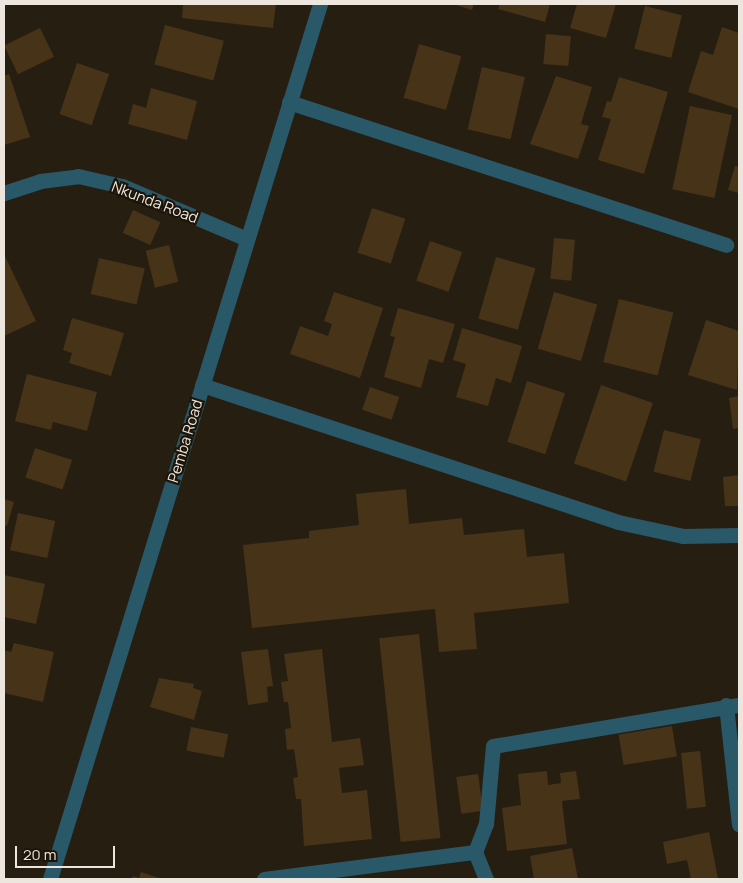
<!DOCTYPE html>
<style>
body{margin:0}
#map{position:relative;width:743px;height:883px;overflow:hidden;background:#271e12;font-family:Manrope,sans-serif}
div>[style]{position:absolute}
.building>*{inset:0;background:#473317;transform-origin:0 0}
.minor>*{height:15px;margin:-7.5px;padding:0 7.5px;transform-origin:7.5px;border-radius:7.5px;background:#295868}
span{translate:-50% -50%;white-space:nowrap;text-align:center;line-height:1.15;-webkit-text-stroke:4.5px #1e1509;paint-order:stroke}
.street-label{font-size:15px;color:#ede6de}
.frame{position:absolute;inset:0;border:5px solid #ede6de;pointer-events:none}
.scale{position:absolute;left:15px;top:846px;width:100px;height:22px;box-sizing:border-box;border:2px solid #ede6de;border-top:0;padding-left:6px;font-size:15px;line-height:18px;white-space:nowrap;color:#ede6de;-webkit-text-stroke:4px #1e1509;paint-order:stroke}
</style>
<div id="map">
<div class="building">
<i style="clip-path:polygon(183px 4px,276px 4px,273px 28px,182px 18px)"></i>
<i style="clip-path:polygon(453px 4px,474px 4px,472px 10px)"></i>
<i style="clip-path:polygon(500px 4px,550px 4px,545px 22px,498px 9px)"></i>
<i style="clip-path:polygon(577px 4px,616px 4px,606px 38px,570px 28px)"></i>
<i style="left:645px;top:6px;width:38px;height:44px;rotate:14deg"></i>
<i style="left:165px;top:25px;width:61px;height:41px;rotate:15deg"></i>
<i style="clip-path:polygon(722px 27px,739px 33px,739px 109px,688px 92px,701px 51px,713px 55px)"></i>
<i style="left:40px;top:28px;width:32px;height:40px;rotate:64deg"></i>
<i style="left:546px;top:34px;width:25px;height:30px;rotate:5deg"></i>
<i style="left:419px;top:44px;width:44px;height:56px;rotate:16deg"></i>
<i style="left:77px;top:63px;width:34px;height:54px;rotate:19deg"></i>
<i style="left:482px;top:67px;width:44px;height:64px;rotate:13deg"></i>
<i style="clip-path:polygon(9px 74px,30px 137px,4px 145px,4px 76px)"></i>
<i style="clip-path:polygon(556px 76px,592px 87px,581px 124px,589px 126px,578px 159px,530px 144px)"></i>
<i style="clip-path:polygon(619px 77px,668px 92px,644px 174px,598px 160px,611px 119px,602px 117px,607px 101px,611px 102px)"></i>
<i style="clip-path:polygon(151px 88px,197px 101px,187px 140px,128px 124px,133px 104px,146px 108px)"></i>
<i style="left:690px;top:106px;width:43px;height:85px;rotate:12deg"></i>
<i style="clip-path:polygon(735px 166px,739px 167px,739px 193px,728px 190px)"></i>
<i style="left:372px;top:208px;width:35px;height:47px;rotate:18deg"></i>
<i style="left:133px;top:210px;width:30px;height:25px;rotate:24deg"></i>
<i style="left:554px;top:238px;width:21px;height:41px;rotate:5deg"></i>
<i style="left:430px;top:241px;width:34px;height:42px;rotate:19deg"></i>
<i style="left:169px;top:245px;width:38px;height:24px;rotate:76deg"></i>
<i style="clip-path:polygon(4px 254px,36px 321px,4px 336px)"></i>
<i style="left:496px;top:257px;width:41px;height:64px;rotate:16deg"></i>
<i style="left:99px;top:258px;width:47px;height:37px;rotate:13deg"></i>
<i style="clip-path:polygon(334px 292px,383px 308px,360px 378px,290px 354px,300px 326px,328px 336px,332px 324px,324px 321px)"></i>
<i style="left:554px;top:292px;width:45px;height:59px;rotate:16deg"></i>
<i style="left:619px;top:299px;width:56px;height:65px;rotate:14deg"></i>
<i style="clip-path:polygon(398px 308px,455px 324px,443px 363px,429px 359px,421px 388px,384px 377px,395px 337px,390px 336px)"></i>
<i style="clip-path:polygon(72px 318px,124px 333px,111px 376px,69px 363px,72px 353px,63px 350px)"></i>
<i style="clip-path:polygon(706px 320px,739px 331px,737px 390px,688px 375px)"></i>
<i style="clip-path:polygon(462px 328px,522px 346px,511px 383px,496px 378px,488px 406px,456px 397px,466px 364px,453px 360px)"></i>
<i style="clip-path:polygon(27px 374px,97px 392px,87px 431px,53px 422px,51px 430px,15px 421px)"></i>
<i style="left:527px;top:381px;width:40px;height:64px;rotate:18deg"></i>
<i style="left:601px;top:385px;width:55px;height:83px;rotate:19deg"></i>
<i style="left:370px;top:387px;width:31px;height:24px;rotate:19deg"></i>
<i style="clip-path:polygon(739px 396px,739px 428px,733px 429px,729px 398px)"></i>
<i style="left:664px;top:430px;width:38px;height:43px;rotate:14deg"></i>
<i style="left:35px;top:448px;width:39px;height:31px;rotate:18deg"></i>
<i style="clip-path:polygon(739px 475px,739px 506px,725px 506px,723px 477px)"></i>
<i style="clip-path:polygon(406px 489px,409px 524px,462px 518px,464px 535px,524px 529px,527px 557px,564px 553px,569px 603px,474px 613px,477px 649px,439px 652px,435px 609px,252px 628px,243px 545px,309px 538px,309px 531px,359px 525px,356px 494px)"></i>
<i style="clip-path:polygon(4px 499px,14px 502px,7px 526px,4px 525px)"></i>
<i style="left:18px;top:513px;width:38px;height:38px;rotate:12deg"></i>
<i style="clip-path:polygon(4px 575px,45px 584px,36px 624px,4px 617px)"></i>
<i style="left:419px;top:634px;width:205px;height:40px;rotate:84deg"></i>
<i style="clip-path:polygon(14px 643px,54px 652px,43px 702px,4px 693px,4px 650px,11px 652px)"></i>
<i style="clip-path:polygon(268px 649px,273px 686px,267px 687px,268px 702px,248px 705px,241px 652px)"></i>
<i style="clip-path:polygon(322px 649px,332px 742px,360px 738px,364px 765px,339px 768px,342px 793px,367px 790px,372px 839px,304px 846px,301px 799px,296px 799px,293px 778px,298px 777px,294px 749px,287px 750px,285px 729px,291px 728px,288px 702px,284px 702px,281px 682px,288px 681px,284px 654px)"></i>
<i style="clip-path:polygon(159px 678px,194px 684px,193px 688px,202px 691px,194px 720px,150px 707px)"></i>
<i style="left:672px;top:726px;width:31px;height:54px;rotate:81deg"></i>
<i style="left:191px;top:727px;width:38px;height:24px;rotate:11deg"></i>
<i style="left:700px;top:751px;width:56px;height:19px;rotate:84deg"></i>
<i style="clip-path:polygon(547px 771px,548px 785px,561px 783px,560px 773px,576px 771px,580px 799px,562px 801px,567px 844px,507px 851px,502px 808px,521px 805px,518px 774px)"></i>
<i style="left:478px;top:774px;width:37px;height:22px;rotate:82deg"></i>
<i style="clip-path:polygon(709px 832px,718px 879px,691px 879px,687px 860px,667px 864px,663px 842px)"></i>
<i style="clip-path:polygon(572px 848px,578px 879px,534px 879px,530px 856px)"></i>
<i style="clip-path:polygon(141px 872px,162px 879px,132px 879px,133px 876px,139px 878px)"></i>
</div>
<div class="minor">
<i style="left:289px;top:102px;width:460px;rotate:18.1deg"></i>
<i style="left:4px;top:193px;width:38px;rotate:-18deg"></i>
<i style="left:40px;top:181px;width:38px;rotate:-7deg"></i>
<i style="left:78px;top:176px;width:45px;rotate:12.8deg"></i>
<i style="left:122px;top:186px;width:136px;rotate:23deg"></i>
<i style="left:202px;top:385px;width:438px;rotate:18.2deg"></i>
<i style="left:618px;top:522px;width:66px;rotate:12.2deg"></i>
<i style="left:683px;top:536px;width:56px;rotate:-1deg"></i>
<i style="left:726px;top:705px;width:120px;rotate:83.8deg"></i>
<i style="left:50px;top:879px;width:916px;rotate:-72.85deg"></i>
<i style="left:264px;top:879px;width:213px;rotate:-7.3deg"></i>
<i style="left:486px;top:879px;width:29px;rotate:-112deg"></i>
<i style="left:475px;top:852px;width:30px;rotate:-69deg"></i>
<i style="left:486px;top:824px;width:78px;rotate:-84.9deg"></i>
<i style="left:493px;top:746px;width:249px;rotate:-9.5deg"></i>
</div>
<div class="street-label">
<span style="left:155px;top:202px;rotate:21deg">Nkunda Road</span>
<span style="left:185px;top:441px;rotate:-73deg">Pemba Road</span>
</div>
<div class="frame"></div>
<div class="scale">20 m</div>
</div>
